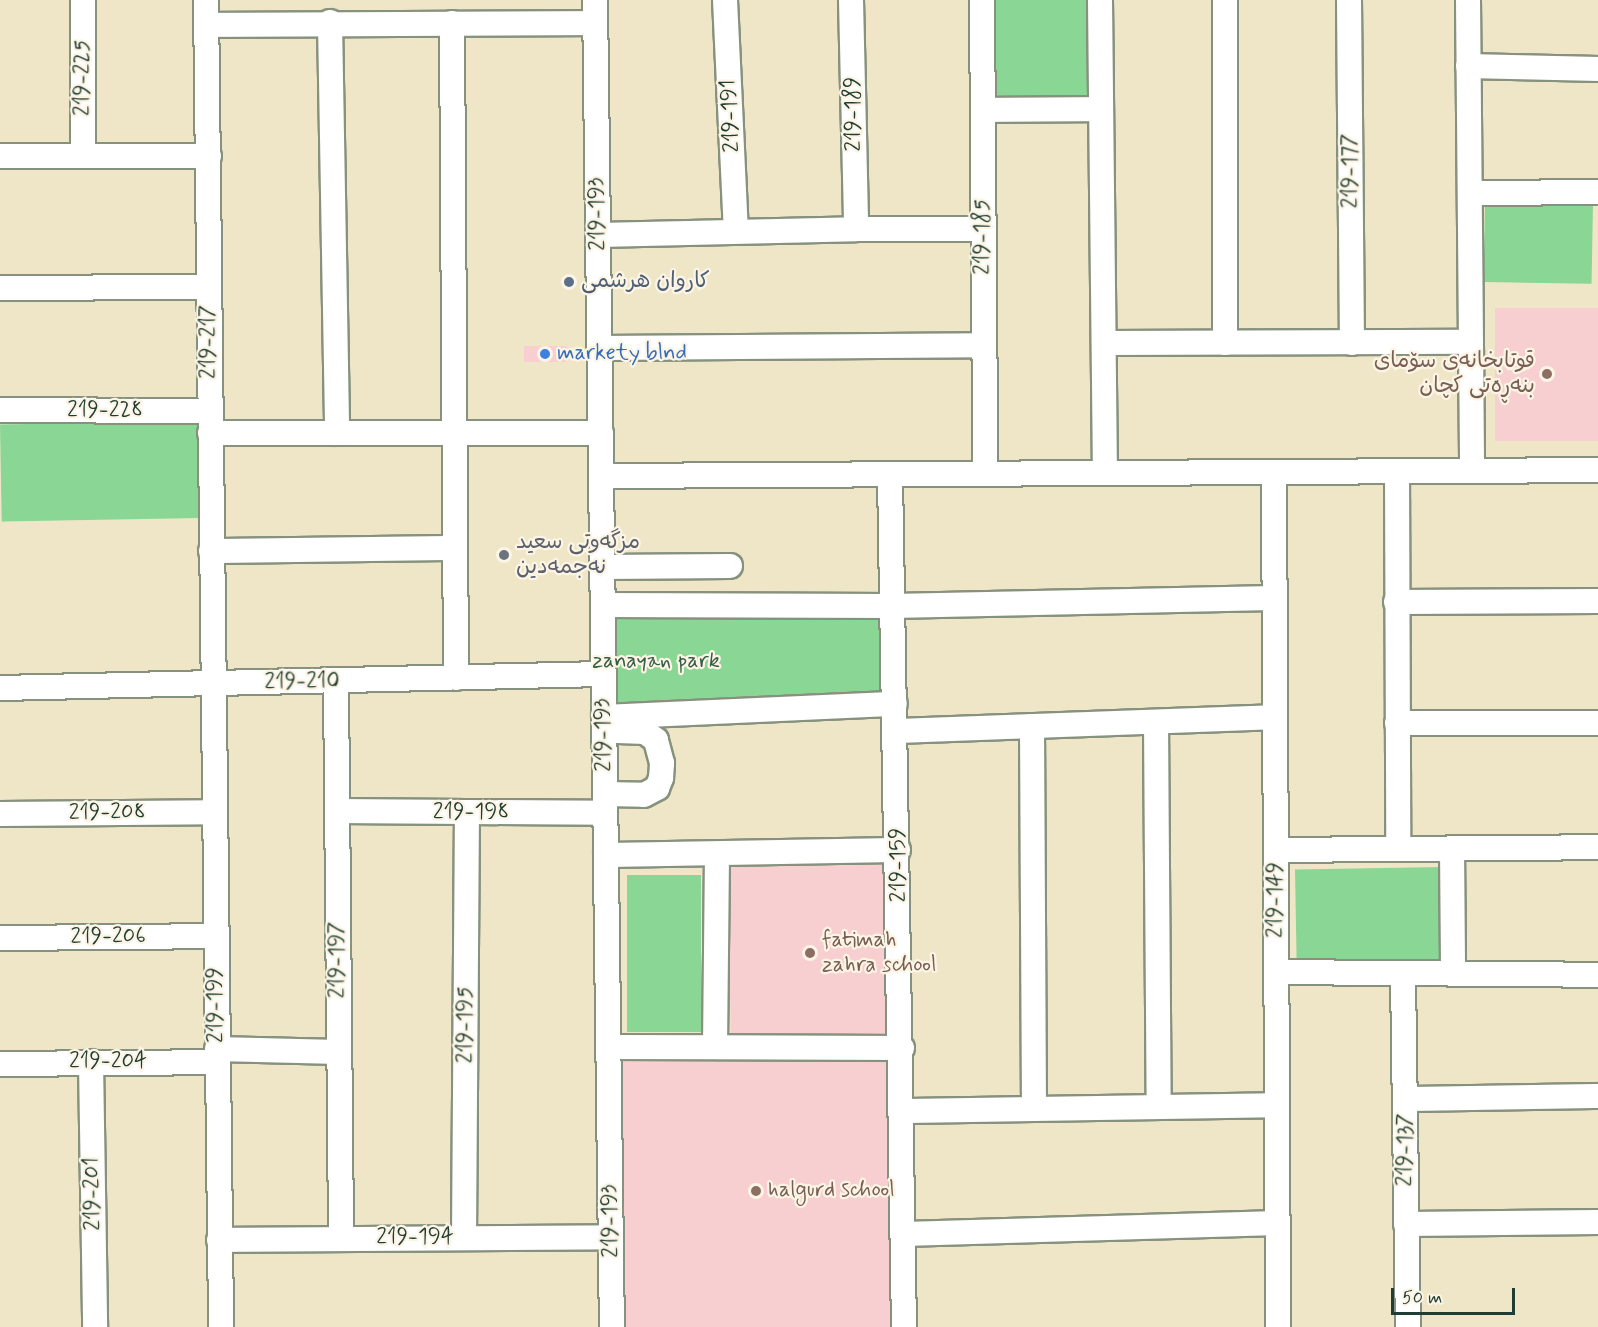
<!DOCTYPE html>
<meta charset="utf-8">
<style>
body{margin:0}
#map{position:relative;width:1598px;height:1327px;overflow:hidden;background:#efe6c8;font-family:Mynerve,"Playpen Sans Arabic",sans-serif}
div>[style]{position:absolute}
.built>*{inset:0;background:#f7cfd0;transform-origin:0 0}
.green>*{inset:0;background:#8ad694;transform-origin:0 0}
.roads{filter:drop-shadow(2px 0 #87927e) drop-shadow(-2px 0 #87927e) drop-shadow(0 2px #87927e) drop-shadow(0 -2px #87927e)}
.minor>*{height:24px;margin:-12px;padding:0 12px;transform-origin:12px;border-radius:12px;background:#fff}
.dots>*{width:16px;height:16px;translate:-50% -50%;box-sizing:border-box;border:3px solid #fcf5e5;border-radius:50%}
span{translate:-50% -50%;white-space:nowrap;text-align:center;line-height:1.15;-webkit-text-stroke:4.5px #fcf5e5;paint-order:stroke}
.street-label{font-size:22px;color:#1f3d34}
.service-label{font-size:22px;color:#4e5e75}
.left{translate:0 -50%;text-align:left}
.shop-label{font-size:22px;color:#366cbe}
.education-label{font-size:22px;color:#785e54}
.right{translate:-100% -50%;text-align:right}
.worship-label{font-size:22px;color:#5b616d}
.park-label{font-size:22px;color:#345c47}
.scale{position:absolute;left:1391px;top:1288px;width:124px;height:27px;box-sizing:border-box;border:3px solid #1f3d34;border-top:0;padding-left:8px;font-size:18px;line-height:21px;white-space:nowrap;color:#1f3d34;-webkit-text-stroke:4px #fcf5e5;paint-order:stroke}
</style>
<div id="map">
<div class="built">
<i style="left:1495px;top:308px;width:103px;height:133px"></i>
<i style="left:567px;top:346px;width:16px;height:43px;rotate:90deg"></i>
<i style="left:891px;top:864px;width:173px;height:163px;rotate:89deg"></i>
<i style="left:896px;top:1054px;width:273px;height:284px;rotate:90deg"></i>
</div>
<div class="green">
<i style="left:990px;top:0;width:101px;height:104px"></i>
<i style="left:1485px;top:201px;width:108px;height:81px;rotate:1deg"></i>
<i style="left:198px;top:421px;width:97px;height:198px;rotate:89deg"></i>
<i style="clip-path:polygon(603px 609px,885px 612px,889px 697px,604px 717px)"></i>
<i style="left:1443px;top:867px;width:96px;height:148px;rotate:89deg"></i>
<i style="left:627px;top:875px;width:74px;height:157px"></i>
</div>
<div class="roads">
<div class="minor">
<i style="left:83px;top:0;width:156px;rotate:90deg"></i>
<i style="left:206px;top:0;width:1327px;rotate:89.35deg"></i>
<i style="left:595px;top:0;width:1327px;rotate:89.27deg"></i>
<i style="left:725px;top:0;width:231px;rotate:87.3deg"></i>
<i style="left:851px;top:0;width:229px;rotate:88.7deg"></i>
<i style="left:982px;top:0;width:474px;rotate:89.6deg"></i>
<i style="left:1100px;top:0;width:473px;rotate:89.4deg"></i>
<i style="left:1349px;top:0;width:343px;rotate:89.5deg"></i>
<i style="left:1468px;top:0;width:471px;rotate:89.5deg"></i>
<i style="left:330px;top:22px;width:411px;rotate:89deg"></i>
<i style="left:452px;top:23px;width:655px;rotate:89.65deg"></i>
<i style="left:206px;top:25px;width:389px;rotate:-0.3deg"></i>
<i style="left:1468px;top:66px;width:130px;rotate:1.3deg"></i>
<i style="left:985px;top:110px;width:116px;rotate:-0.5deg"></i>
<i style="left:0;top:156px;width:209px"></i>
<i style="left:1470px;top:193px;width:128px;rotate:-0.4deg"></i>
<i style="left:598px;top:235px;width:258px;rotate:-1.3deg"></i>
<i style="left:856px;top:229px;width:127px"></i>
<i style="left:0;top:288px;width:209px;rotate:-0.3deg"></i>
<i style="left:1104px;top:343px;width:367px;rotate:-0.2deg"></i>
<i style="left:1225px;top:343px;width:343px;rotate:-90deg"></i>
<i style="left:600px;top:348px;width:384px;rotate:-0.4deg"></i>
<i style="left:0;top:410px;width:209px;rotate:0.3deg"></i>
<i style="left:210px;top:433px;width:391px"></i>
<i style="left:1397px;top:471px;width:378px;rotate:89.8deg"></i>
<i style="left:1274px;top:472px;width:855px;rotate:89.73deg"></i>
<i style="left:890px;top:475px;width:852px;rotate:89.06deg"></i>
<i style="left:601px;top:476px;width:997px;rotate:-0.34deg"></i>
<i style="left:211px;top:551px;width:244px;rotate:-0.7deg"></i>
<i style="left:603px;top:567px;width:127px;rotate:-0.5deg"></i>
<i style="left:1396px;top:602px;width:202px;rotate:-0.3deg"></i>
<i style="left:603px;top:605px;width:289px;rotate:0.2deg"></i>
<i style="left:892px;top:606px;width:381px;rotate:-1.2deg"></i>
<i style="left:336px;top:682px;width:556px;rotate:89.48deg"></i>
<i style="left:0;top:688px;width:604px;rotate:-1.33deg"></i>
<i style="left:604px;top:717px;width:291px;rotate:-2.6deg"></i>
<i style="left:1156px;top:722px;width:385px;rotate:89.6deg"></i>
<i style="left:1397px;top:723px;width:201px"></i>
<i style="left:1032px;top:726px;width:383px;rotate:89.7deg"></i>
<i style="left:896px;top:731px;width:378px;rotate:-2.1deg"></i>
<i style="left:605px;top:794px;width:39px;rotate:1deg"></i>
<i style="left:644px;top:795px;width:15px;rotate:-28deg"></i>
<i style="left:657px;top:788px;width:11px;rotate:-68deg"></i>
<i style="left:661px;top:778px;width:15px;rotate:-86deg"></i>
<i style="left:662px;top:763px;width:24px;rotate:-105deg"></i>
<i style="left:656px;top:740px;width:14px;rotate:-144deg"></i>
<i style="left:645px;top:732px;width:34px;rotate:-178deg"></i>
<i style="left:337px;top:811px;width:268px;rotate:0.4deg"></i>
<i style="left:0;top:814px;width:214px;rotate:-0.5deg"></i>
<i style="left:1452px;top:848px;width:124px;rotate:89.5deg"></i>
<i style="left:1276px;top:850px;width:322px;rotate:-0.5deg"></i>
<i style="left:606px;top:855px;width:292px;rotate:-1deg"></i>
<i style="left:0;top:938px;width:215px;rotate:-0.5deg"></i>
<i style="left:1276px;top:972px;width:322px;rotate:0.5deg"></i>
<i style="left:1403px;top:974px;width:353px;rotate:89.2deg"></i>
<i style="left:609px;top:1047px;width:293px;rotate:0.2deg"></i>
<i style="left:715px;top:1047px;width:192px;rotate:-89.4deg"></i>
<i style="left:217px;top:1049px;width:122px;rotate:1.4deg"></i>
<i style="left:91px;top:1062px;width:265px;rotate:89.1deg"></i>
<i style="left:0;top:1064px;width:217px;rotate:-0.5deg"></i>
<i style="left:1407px;top:1099px;width:191px;rotate:-0.9deg"></i>
<i style="left:903px;top:1111px;width:374px;rotate:-0.9deg"></i>
<i style="left:1406px;top:1224px;width:192px;rotate:-0.6deg"></i>
<i style="left:904px;top:1234px;width:374px;rotate:-1.7deg"></i>
<i style="left:464px;top:1238px;width:425px;rotate:-89.6deg"></i>
<i style="left:219px;top:1240px;width:392px;rotate:-0.4deg"></i>
</div>
</div>
<div class="dots">
<i style="left:569px;top:282px;background:#5c6f8a"></i>
<i style="left:545px;top:354px;background:#3f7fe0"></i>
<i style="left:1547px;top:374px;background:#8d6e63"></i>
<i style="left:504px;top:555px;background:#6b7280"></i>
<i style="left:810px;top:953px;background:#8d6e63"></i>
<i style="left:756px;top:1191px;background:#8d6e63"></i>
</div>
<div class="street-label">
<span style="left:83px;top:78px;rotate:-90deg">219-225</span>
<span style="left:854px;top:114px;rotate:-91deg">219-189</span>
<span style="left:731px;top:116px;rotate:-93deg">219-191</span>
<span style="left:1351px;top:171px;rotate:-90deg">219-177</span>
<span style="left:598px;top:214px;rotate:-91deg">219-193</span>
<span style="left:983px;top:237px;rotate:-90deg">219-185</span>
<span style="left:209px;top:342px;rotate:-90deg">219-217</span>
<span style="left:105px;top:411px">219-228</span>
<span style="left:302px;top:682px;rotate:-1deg">219-210</span>
<span style="left:604px;top:735px;rotate:-91deg">219-193</span>
<span style="left:107px;top:813px;rotate:-1deg">219-208</span>
<span style="left:471px;top:813px">219-198</span>
<span style="left:899px;top:865px;rotate:-91deg">219-159</span>
<span style="left:1276px;top:900px;rotate:-90deg">219-149</span>
<span style="left:108px;top:937px;rotate:-1deg">219-206</span>
<span style="left:338px;top:960px;rotate:-90deg">219-197</span>
<span style="left:216px;top:1005px;rotate:-91deg">219-199</span>
<span style="left:466px;top:1025px;rotate:-90deg">219-195</span>
<span style="left:108px;top:1062px">219-204</span>
<span style="left:1406px;top:1150px;rotate:-89deg">219-137</span>
<span style="left:93px;top:1194px;rotate:-91deg">219-201</span>
<span style="left:611px;top:1221px;rotate:-91deg">219-193</span>
<span style="left:415px;top:1238px">219-194</span>
</div>
<div class="service-label">
<span class="left" style="left:581px;top:282px">كاروان هرشمی</span>
</div>
<div class="shop-label">
<span class="left" style="left:557px;top:354px">markety blnd</span>
</div>
<div class="education-label">
<span class="right" style="left:1535px;top:374px">قوتابخانەی سۆمای<br>بنەڕەتی کچان</span>
<span class="left" style="left:822px;top:953px">fatimah<br>zahra school</span>
<span class="left" style="left:768px;top:1191px">halgurd school</span>
</div>
<div class="worship-label">
<span class="left" style="left:516px;top:555px">مزگەوتی سعید<br>نەجمەدین</span>
</div>
<div class="park-label">
<span style="left:656px;top:662px">zanayan park</span>
</div>
<div class="scale">50 m</div>
</div>
